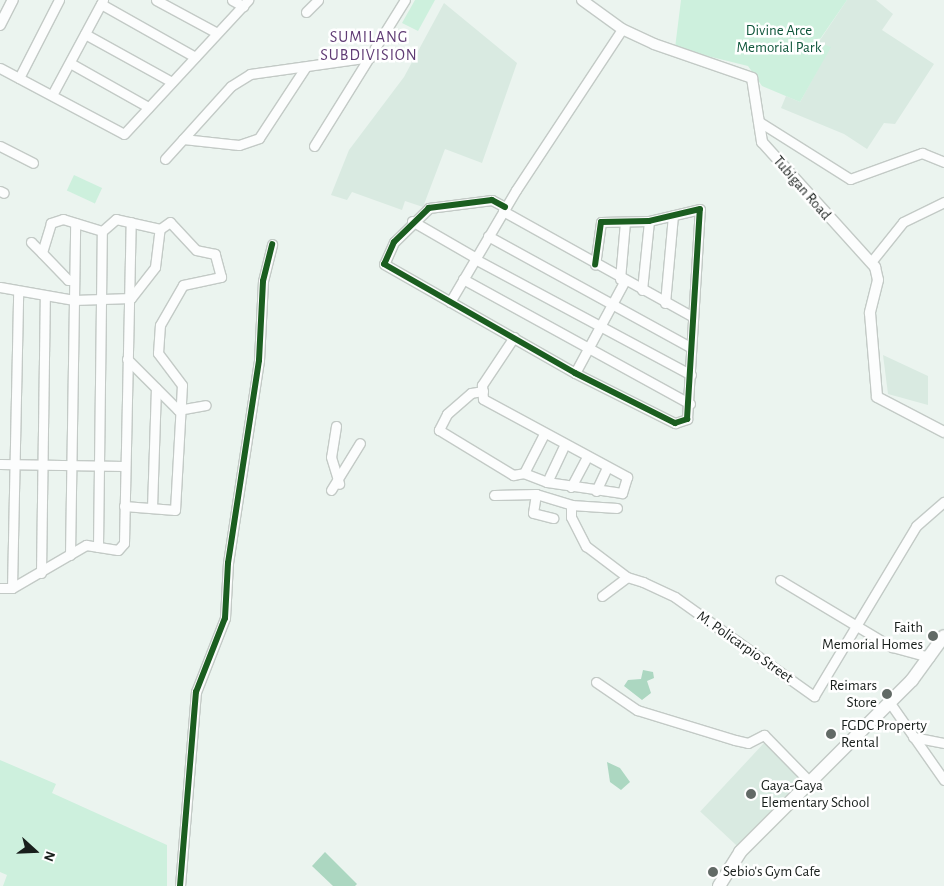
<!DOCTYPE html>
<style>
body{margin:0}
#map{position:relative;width:944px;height:886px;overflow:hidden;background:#ebf4ef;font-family:"Alegreya Sans",sans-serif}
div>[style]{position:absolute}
.built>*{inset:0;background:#d9eae1;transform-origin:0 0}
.green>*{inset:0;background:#cdf0dd;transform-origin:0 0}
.water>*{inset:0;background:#acd7c1}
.roads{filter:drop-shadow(1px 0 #c3cac6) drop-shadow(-1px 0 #c3cac6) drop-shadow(0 1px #c3cac6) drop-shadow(0 -1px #c3cac6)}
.minor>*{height:9px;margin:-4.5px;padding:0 4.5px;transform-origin:4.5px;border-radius:4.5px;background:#fcfdfd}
.tertiary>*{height:10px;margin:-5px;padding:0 5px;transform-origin:5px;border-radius:5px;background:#fcfdfd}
.primary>*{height:12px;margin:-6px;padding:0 6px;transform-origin:6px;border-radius:6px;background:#fcfdfd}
.cycleway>*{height:6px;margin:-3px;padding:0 3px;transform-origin:3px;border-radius:3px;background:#1b5e20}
.dots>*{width:14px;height:14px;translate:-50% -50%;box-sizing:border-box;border:2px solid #fff;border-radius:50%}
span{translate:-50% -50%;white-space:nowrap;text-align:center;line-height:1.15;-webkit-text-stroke:5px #fff;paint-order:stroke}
.park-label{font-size:15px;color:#10573c}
.street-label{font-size:15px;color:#191f1c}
.poi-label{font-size:15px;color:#191f1c}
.right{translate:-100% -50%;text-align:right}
.left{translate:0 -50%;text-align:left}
.neighbourhood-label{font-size:16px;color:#5f3b74;letter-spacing:1px}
.north{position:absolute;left:10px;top:826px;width:50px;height:50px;-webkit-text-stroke:4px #fff;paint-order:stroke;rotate:110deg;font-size:14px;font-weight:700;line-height:20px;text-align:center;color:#191f1c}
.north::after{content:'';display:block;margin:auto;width:18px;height:22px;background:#191f1c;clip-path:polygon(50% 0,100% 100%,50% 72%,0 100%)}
</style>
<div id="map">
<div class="built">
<i style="clip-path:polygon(847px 0,876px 0,893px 14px,882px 30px,934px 64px,895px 124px,884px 123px,867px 149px,844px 134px,781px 108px,786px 96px,800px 102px,830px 47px,818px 43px)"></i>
<i style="clip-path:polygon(444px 3px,517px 63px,482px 163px,445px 149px,423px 207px,405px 201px,402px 210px,352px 192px,347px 200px,331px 195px,349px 150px,404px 77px)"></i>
<i style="clip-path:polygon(883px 355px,928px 376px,928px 405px,888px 394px)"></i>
<i style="left:765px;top:742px;width:52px;height:95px;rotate:43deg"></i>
</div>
<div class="green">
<i style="clip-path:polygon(415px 0,435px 0,418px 31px,402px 23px)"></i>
<i style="clip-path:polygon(681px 0,847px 0,818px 42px,831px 47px,800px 102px,762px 86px,748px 66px,675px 48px)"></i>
<i style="left:74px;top:175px;width:31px;height:17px;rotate:25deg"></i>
<i style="clip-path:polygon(0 760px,56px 784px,52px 793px,167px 845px,167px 886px,3px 886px,7px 875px,0 872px)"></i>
</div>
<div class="water">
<i style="clip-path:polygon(643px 670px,653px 672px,654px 678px,647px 681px,651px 693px,642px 700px,624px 686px,628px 680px,641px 679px)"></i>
<i style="clip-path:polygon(607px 762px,620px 768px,630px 782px,621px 790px,610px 782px)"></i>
<i style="clip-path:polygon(325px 852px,357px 884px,355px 886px,333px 886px,312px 866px)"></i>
</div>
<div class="roads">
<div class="minor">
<i style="left:156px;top:0;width:69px;rotate:28.4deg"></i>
<i style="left:232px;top:0;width:13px;rotate:29deg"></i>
<i style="left:101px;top:4px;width:108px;rotate:29.4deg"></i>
<i style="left:306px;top:12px;width:17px;rotate:-45deg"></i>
<i style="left:85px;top:34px;width:99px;rotate:28.9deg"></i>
<i style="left:70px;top:63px;width:90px;rotate:29.4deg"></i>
<i style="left:0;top:68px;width:140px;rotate:28deg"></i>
<i style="left:124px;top:134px;width:183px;rotate:-47.2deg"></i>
<i style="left:19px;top:78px;width:88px;rotate:-62.9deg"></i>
<i style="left:52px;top:95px;width:108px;rotate:-61.8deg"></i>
<i style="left:758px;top:121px;width:109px;rotate:32.2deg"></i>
<i style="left:850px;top:179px;width:77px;rotate:-19.9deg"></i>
<i style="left:922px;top:153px;width:24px;rotate:22deg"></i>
<i style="left:183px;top:139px;width:56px;rotate:6.1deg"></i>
<i style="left:239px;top:145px;width:21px;rotate:-19deg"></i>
<i style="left:259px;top:138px;width:84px;rotate:-56.7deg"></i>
<i style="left:0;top:146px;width:37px;rotate:27deg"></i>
<i style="left:314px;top:146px;width:172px;rotate:-58.1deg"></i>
<i style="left:165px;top:159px;width:98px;rotate:-47.9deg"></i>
<i style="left:231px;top:86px;width:22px;rotate:-32deg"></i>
<i style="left:250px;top:74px;width:122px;rotate:-8deg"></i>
<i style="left:0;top:191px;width:4px;rotate:27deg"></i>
<i style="left:505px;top:207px;width:15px;rotate:-152deg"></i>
<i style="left:492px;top:200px;width:64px;rotate:172.8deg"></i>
<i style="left:429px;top:208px;width:49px;rotate:135.8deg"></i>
<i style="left:394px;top:242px;width:24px;rotate:114deg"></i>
<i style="left:384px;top:264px;width:220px;rotate:29.7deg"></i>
<i style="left:575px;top:373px;width:112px;rotate:26.6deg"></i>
<i style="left:675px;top:423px;width:13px;rotate:-18deg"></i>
<i style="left:687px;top:419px;width:210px;rotate:-86.5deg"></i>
<i style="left:700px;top:209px;width:52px;rotate:166.8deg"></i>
<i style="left:649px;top:221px;width:48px;rotate:178.8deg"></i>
<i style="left:601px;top:222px;width:43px;rotate:97.9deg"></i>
<i style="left:503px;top:211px;width:214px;rotate:29.1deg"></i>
<i style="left:412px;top:221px;width:74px;rotate:30deg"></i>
<i style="left:488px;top:236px;width:230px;rotate:28.8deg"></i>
<i style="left:31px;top:242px;width:16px;rotate:45deg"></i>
<i style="left:475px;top:259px;width:245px;rotate:28.2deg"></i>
<i style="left:871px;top:262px;width:51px;rotate:-51.3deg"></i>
<i style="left:903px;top:222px;width:46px;rotate:-26deg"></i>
<i style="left:463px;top:279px;width:259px;rotate:28.8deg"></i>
<i style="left:620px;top:279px;width:57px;rotate:-85deg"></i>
<i style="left:0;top:287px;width:75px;rotate:10deg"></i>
<i style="left:74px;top:300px;width:57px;rotate:-2deg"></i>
<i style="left:131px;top:298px;width:39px;rotate:-52deg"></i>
<i style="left:155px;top:267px;width:38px;rotate:-83deg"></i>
<i style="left:160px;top:229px;width:45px;rotate:-167.2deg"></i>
<i style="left:116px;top:219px;width:18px;rotate:139deg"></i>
<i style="left:102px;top:231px;width:41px;rotate:-162.9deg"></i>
<i style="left:63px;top:219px;width:13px;rotate:162deg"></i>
<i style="left:51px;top:223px;width:31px;rotate:107deg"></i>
<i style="left:42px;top:253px;width:37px;rotate:46deg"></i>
<i style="left:68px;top:280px;width:6px"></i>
<i style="left:642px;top:290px;width:69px;rotate:-84.2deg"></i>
<i style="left:450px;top:302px;width:130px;rotate:-59.5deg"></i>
<i style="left:516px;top:190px;width:193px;rotate:-56.6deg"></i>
<i style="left:665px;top:303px;width:88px;rotate:-84.8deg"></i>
<i style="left:514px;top:337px;width:58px;rotate:123.7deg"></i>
<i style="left:482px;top:385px;width:14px;rotate:86deg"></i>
<i style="left:483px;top:399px;width:164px;rotate:28.4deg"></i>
<i style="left:627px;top:477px;width:17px;rotate:107deg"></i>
<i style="left:622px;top:493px;width:76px;rotate:-171.7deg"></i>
<i style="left:547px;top:482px;width:25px;rotate:-159deg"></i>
<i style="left:524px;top:473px;width:44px;rotate:-62.9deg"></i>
<i style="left:127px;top:359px;width:72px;rotate:45deg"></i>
<i style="left:575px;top:373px;width:103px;rotate:-61.7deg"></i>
<i style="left:483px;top:391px;width:12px;rotate:171deg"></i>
<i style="left:471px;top:393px;width:32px;rotate:139deg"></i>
<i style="left:447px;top:414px;width:18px;rotate:117deg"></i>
<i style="left:439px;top:430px;width:87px;rotate:31.3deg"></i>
<i style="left:513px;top:475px;width:11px;rotate:-10deg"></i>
<i style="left:178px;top:410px;width:28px;rotate:-10deg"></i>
<i style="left:336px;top:426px;width:31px;rotate:99deg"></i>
<i style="left:331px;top:457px;width:28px;rotate:73deg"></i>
<i style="left:0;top:464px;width:124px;rotate:0.9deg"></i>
<i style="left:547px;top:482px;width:42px;rotate:-64.7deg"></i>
<i style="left:571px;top:487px;width:34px;rotate:-62deg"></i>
<i style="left:331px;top:490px;width:55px;rotate:-58.3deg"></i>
<i style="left:596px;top:491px;width:26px;rotate:-65deg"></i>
<i style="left:536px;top:494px;width:19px;rotate:99deg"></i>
<i style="left:533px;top:513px;width:21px;rotate:14deg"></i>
<i style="left:494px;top:495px;width:42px;rotate:-1.4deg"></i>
<i style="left:536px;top:494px;width:37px;rotate:17deg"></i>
<i style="left:571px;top:505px;width:46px;rotate:3.7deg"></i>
<i style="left:571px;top:505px;width:12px;rotate:90deg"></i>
<i style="left:571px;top:517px;width:33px;rotate:63deg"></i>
<i style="left:586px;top:546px;width:51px;rotate:37.1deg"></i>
<i style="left:124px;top:506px;width:51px;rotate:4.5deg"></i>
<i style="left:175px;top:510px;width:125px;rotate:-86.8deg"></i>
<i style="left:182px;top:385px;width:40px;rotate:-127deg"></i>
<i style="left:158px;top:353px;width:28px;rotate:-86deg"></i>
<i style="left:160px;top:325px;width:46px;rotate:-60.1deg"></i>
<i style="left:183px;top:285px;width:39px;rotate:-12deg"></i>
<i style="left:221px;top:277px;width:24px;rotate:-105deg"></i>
<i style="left:215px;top:254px;width:19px;rotate:-168deg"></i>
<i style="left:196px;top:250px;width:38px;rotate:-133deg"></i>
<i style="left:170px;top:222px;width:12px;rotate:145deg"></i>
<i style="left:152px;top:508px;width:120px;rotate:-88.1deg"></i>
<i style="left:98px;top:547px;width:316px;rotate:-89.3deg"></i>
<i style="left:70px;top:555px;width:332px;rotate:-89.1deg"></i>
<i style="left:41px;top:573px;width:276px;rotate:-89.2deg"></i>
<i style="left:780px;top:580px;width:131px;rotate:30.9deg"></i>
<i style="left:892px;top:647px;width:39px;rotate:15deg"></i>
<i style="left:0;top:588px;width:12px"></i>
<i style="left:12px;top:588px;width:86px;rotate:-30.2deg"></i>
<i style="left:86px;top:545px;width:32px;rotate:9deg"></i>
<i style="left:118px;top:550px;width:9px;rotate:-49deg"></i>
<i style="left:124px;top:543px;width:321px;rotate:-88.8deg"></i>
<i style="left:12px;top:588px;width:297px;rotate:-88.8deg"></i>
<i style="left:602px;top:596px;width:31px;rotate:-37deg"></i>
<i style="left:627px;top:577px;width:17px;rotate:17deg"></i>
<i style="left:643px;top:582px;width:35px;rotate:25deg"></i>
<i style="left:675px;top:597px;width:171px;rotate:35.5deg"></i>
<i style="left:814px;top:696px;width:198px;rotate:-59deg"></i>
<i style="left:916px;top:526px;width:37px;rotate:-41deg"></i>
<i style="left:596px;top:682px;width:50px;rotate:34.3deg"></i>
<i style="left:637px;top:710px;width:102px;rotate:17deg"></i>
<i style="left:735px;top:740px;width:13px;rotate:13deg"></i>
<i style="left:748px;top:743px;width:18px;rotate:-27deg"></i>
<i style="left:764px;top:735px;width:67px;rotate:45.6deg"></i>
<i style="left:890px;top:703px;width:94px;rotate:55deg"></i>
<i style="left:913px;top:737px;width:32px;rotate:11deg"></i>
<i style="left:180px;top:886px;width:195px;rotate:-85.3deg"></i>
<i style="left:196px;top:692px;width:79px;rotate:-68.6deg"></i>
<i style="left:225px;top:618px;width:55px;rotate:-86.9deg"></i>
<i style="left:228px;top:563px;width:205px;rotate:-81.3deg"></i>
<i style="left:259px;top:360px;width:79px;rotate:-87.1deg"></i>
<i style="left:263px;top:281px;width:38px;rotate:-76deg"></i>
</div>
<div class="tertiary">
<i style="left:582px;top:0;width:49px;rotate:35.9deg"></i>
<i style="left:622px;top:29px;width:35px;rotate:25deg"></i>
<i style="left:654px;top:44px;width:104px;rotate:19.1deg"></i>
<i style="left:752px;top:78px;width:65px;rotate:81.1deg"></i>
<i style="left:762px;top:142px;width:169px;rotate:47.9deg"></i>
<i style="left:875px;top:267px;width:13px;rotate:77deg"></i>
<i style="left:878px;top:280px;width:34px;rotate:104deg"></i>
<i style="left:870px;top:313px;width:84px;rotate:85.2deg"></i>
<i style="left:877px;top:397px;width:76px;rotate:27.6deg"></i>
<i style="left:0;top:25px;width:28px;rotate:-63deg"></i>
</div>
<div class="primary">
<i style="left:719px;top:886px;width:40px;rotate:-58deg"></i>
<i style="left:740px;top:852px;width:243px;rotate:-45deg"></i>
<i style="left:912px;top:680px;width:54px;rotate:-54deg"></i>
</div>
</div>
<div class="cycleway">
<i style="left:505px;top:207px;width:15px;rotate:-152deg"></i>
<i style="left:492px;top:200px;width:64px;rotate:172.8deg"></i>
<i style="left:429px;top:208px;width:49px;rotate:135.8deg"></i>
<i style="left:394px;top:242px;width:24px;rotate:114deg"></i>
<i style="left:384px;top:264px;width:220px;rotate:29.7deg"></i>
<i style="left:575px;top:373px;width:112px;rotate:26.6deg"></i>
<i style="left:675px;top:423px;width:13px;rotate:-18deg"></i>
<i style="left:687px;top:419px;width:210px;rotate:-86.5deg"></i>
<i style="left:700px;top:209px;width:52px;rotate:166.8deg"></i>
<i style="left:649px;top:221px;width:48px;rotate:178.8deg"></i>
<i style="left:601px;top:222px;width:43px;rotate:97.9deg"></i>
<i style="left:180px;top:886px;width:195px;rotate:-85.3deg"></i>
<i style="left:196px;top:692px;width:79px;rotate:-68.6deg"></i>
<i style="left:225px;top:618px;width:55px;rotate:-86.9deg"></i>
<i style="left:228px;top:563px;width:205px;rotate:-81.3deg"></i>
<i style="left:259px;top:360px;width:79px;rotate:-87.1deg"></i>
<i style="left:263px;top:281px;width:38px;rotate:-76deg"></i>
</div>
<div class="dots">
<i style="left:933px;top:636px;background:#626a66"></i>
<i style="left:887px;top:694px;background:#626a66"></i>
<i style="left:831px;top:734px;background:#626a66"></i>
<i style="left:751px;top:794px;background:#626a66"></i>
<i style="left:713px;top:872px;background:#626a66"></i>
</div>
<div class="park-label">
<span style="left:779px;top:39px">Divine Arce<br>Memorial Park</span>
</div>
<div class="street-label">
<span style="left:802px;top:188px;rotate:49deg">Tubigan Road</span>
<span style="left:745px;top:647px;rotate:35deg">M. Policarpio Street</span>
</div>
<div class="poi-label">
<span class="right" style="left:923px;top:636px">Faith<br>Memorial Homes</span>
<span class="right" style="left:877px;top:694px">Reimars<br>Store</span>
<span class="left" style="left:841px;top:734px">FGDC Property<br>Rental</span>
<span class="left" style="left:761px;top:794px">Gaya-Gaya<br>Elementary School</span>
<span class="left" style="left:723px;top:872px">Sebio's Gym Cafe</span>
</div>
<div class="neighbourhood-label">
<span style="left:369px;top:46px">SUMILANG<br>SUBDIVISION</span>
</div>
<div class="north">N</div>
</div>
